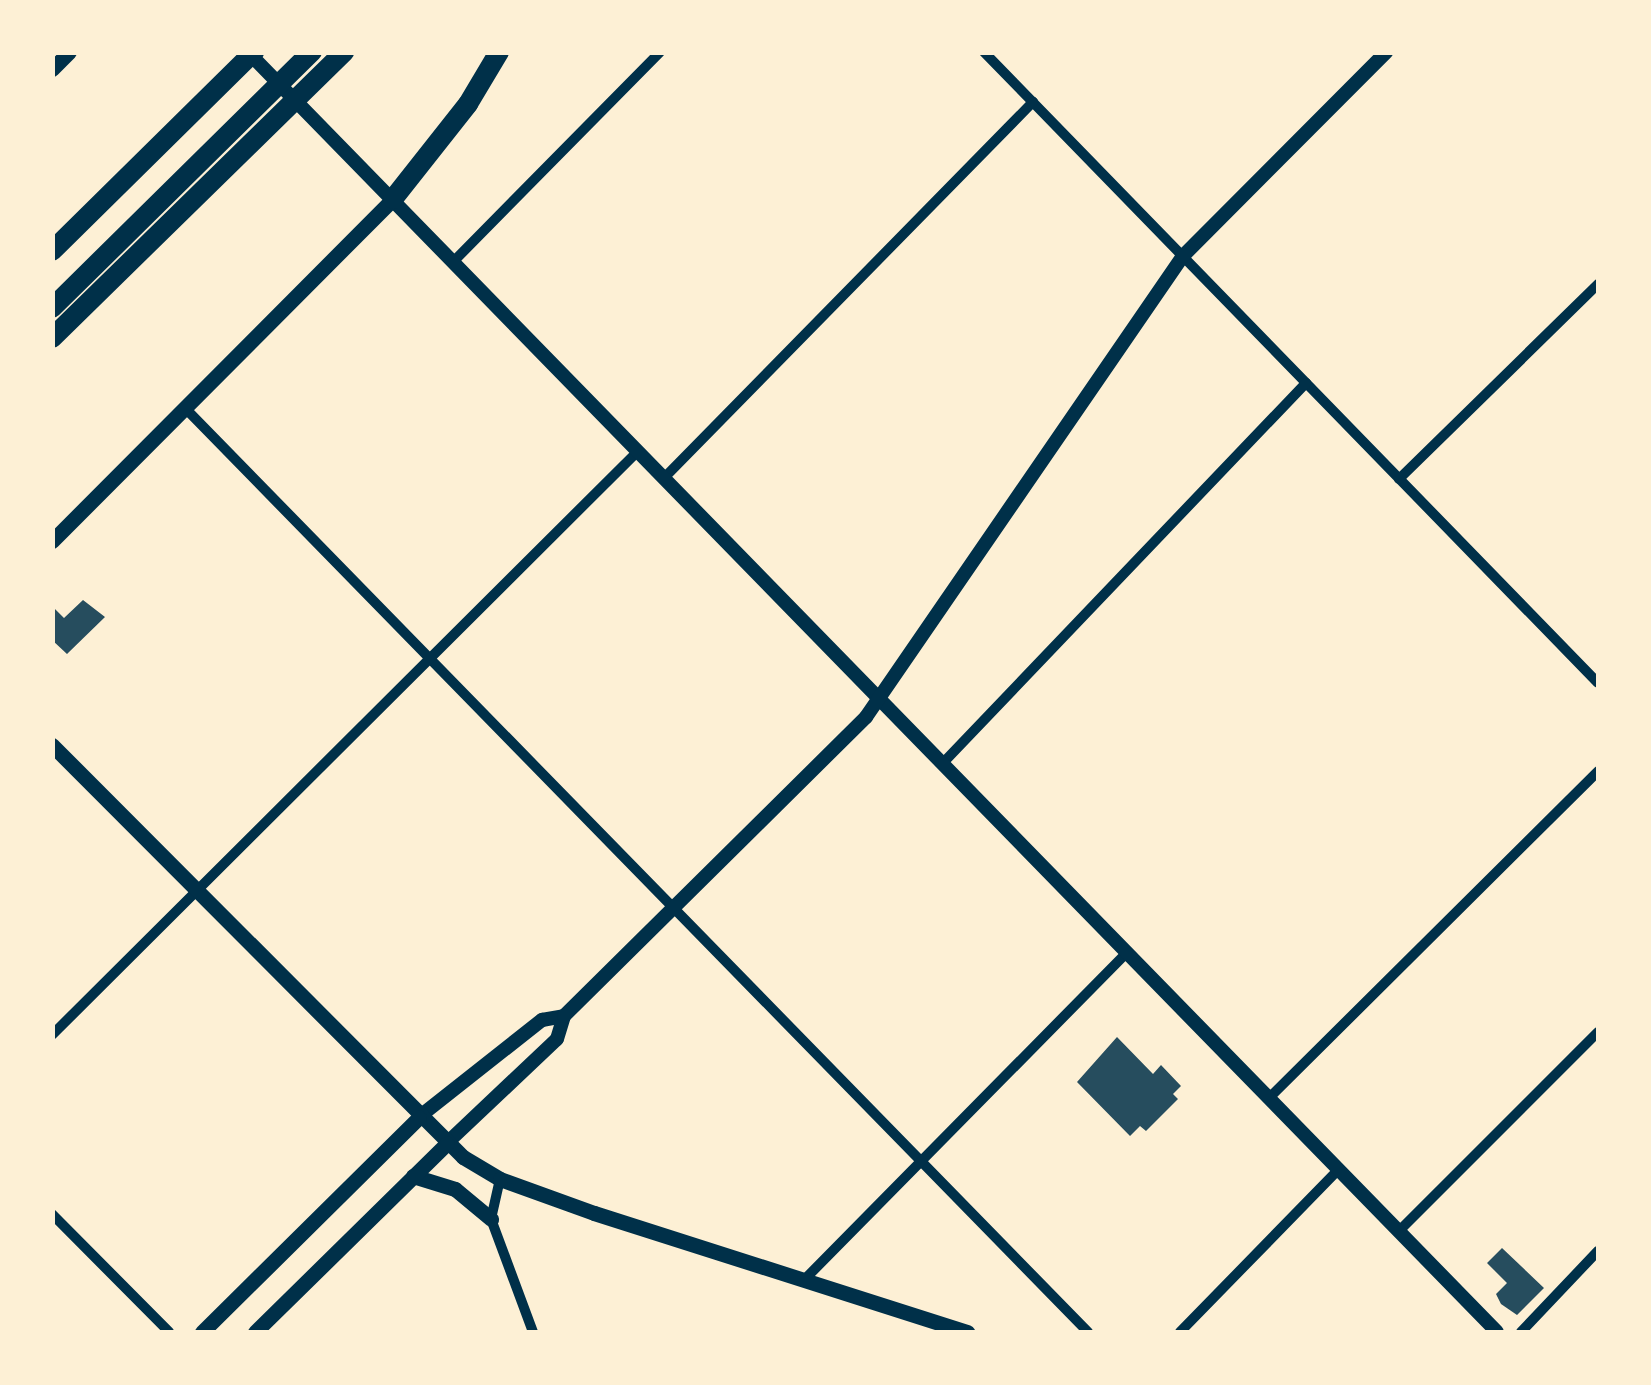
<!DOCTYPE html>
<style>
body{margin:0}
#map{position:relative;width:1651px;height:1385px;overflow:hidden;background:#fdf0d5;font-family:"Source Sans 3",sans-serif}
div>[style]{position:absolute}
.building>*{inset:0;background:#264d5e}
.minor>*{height:10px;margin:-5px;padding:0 5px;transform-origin:5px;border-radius:5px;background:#003049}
.tertiary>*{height:14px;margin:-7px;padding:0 7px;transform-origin:7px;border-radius:7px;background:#003049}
.secondary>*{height:15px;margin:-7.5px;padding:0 7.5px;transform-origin:7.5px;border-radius:7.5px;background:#003049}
.motorway>*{height:20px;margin:-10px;padding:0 10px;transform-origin:10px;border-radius:10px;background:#003049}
span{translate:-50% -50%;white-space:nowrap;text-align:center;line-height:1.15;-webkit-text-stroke:10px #fdf0d5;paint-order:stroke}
.frame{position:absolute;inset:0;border:55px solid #fdf0d5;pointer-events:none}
</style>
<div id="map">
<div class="building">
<i style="clip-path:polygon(83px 600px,105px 617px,67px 654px,52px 640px,52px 606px,64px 618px)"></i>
<i style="clip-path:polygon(1117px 1037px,1153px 1074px,1161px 1065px,1181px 1086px,1173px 1094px,1178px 1099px,1146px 1131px,1140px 1126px,1130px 1136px,1077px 1082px)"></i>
<i style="clip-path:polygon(1502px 1248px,1544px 1288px,1517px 1315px,1501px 1304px,1496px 1294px,1507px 1283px,1487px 1263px)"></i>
</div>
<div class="minor">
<i style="left:984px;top:52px;width:880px;rotate:45.78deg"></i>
<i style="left:452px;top:263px;width:296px;rotate:-45.4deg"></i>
<i style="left:185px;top:408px;width:1292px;rotate:45.66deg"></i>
<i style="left:664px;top:478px;width:527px;rotate:-45.54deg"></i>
<i style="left:1399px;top:479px;width:279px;rotate:-44.4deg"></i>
<i style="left:942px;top:764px;width:527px;rotate:-46.31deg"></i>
<i style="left:52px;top:1035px;width:826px;rotate:-44.9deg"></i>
<i style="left:1268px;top:1099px;width:465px;rotate:-44.8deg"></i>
<i style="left:500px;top:1179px;width:41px;rotate:102.7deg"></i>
<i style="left:491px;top:1219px;width:121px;rotate:69.6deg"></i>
<i style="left:52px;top:1214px;width:166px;rotate:45.2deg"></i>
<i style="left:1399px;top:1231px;width:281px;rotate:-45deg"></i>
<i style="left:803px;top:1281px;width:461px;rotate:-45.4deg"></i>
<i style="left:1180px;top:1332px;width:228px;rotate:-45.7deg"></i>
<i style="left:1521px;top:1332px;width:112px;rotate:-46.5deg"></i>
</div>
<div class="tertiary">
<i style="left:248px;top:52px;width:1788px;rotate:45.7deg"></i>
<i style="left:419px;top:1117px;width:157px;rotate:-38.3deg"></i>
<i style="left:542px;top:1020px;width:22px;rotate:-10deg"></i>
<i style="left:447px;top:1143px;width:151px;rotate:-43.4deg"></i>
<i style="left:557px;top:1039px;width:24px;rotate:-73deg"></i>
<i style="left:564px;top:1016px;width:425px;rotate:-44.7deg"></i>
<i style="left:866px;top:717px;width:559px;rotate:-55.49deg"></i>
<i style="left:1183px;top:256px;width:288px;rotate:-45.1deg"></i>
</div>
<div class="secondary">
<i style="left:52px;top:69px;width:24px;rotate:-45deg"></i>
<i style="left:52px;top:541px;width:483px;rotate:-45.1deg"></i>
<i style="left:52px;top:745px;width:582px;rotate:45.07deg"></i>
<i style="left:463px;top:1157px;width:43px;rotate:30.7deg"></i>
<i style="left:500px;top:1179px;width:100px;rotate:19.9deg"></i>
<i style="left:594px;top:1213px;width:392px;rotate:17.7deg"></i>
<i style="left:413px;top:1176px;width:44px;rotate:17.2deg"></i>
<i style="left:455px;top:1189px;width:47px;rotate:39.8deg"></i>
<i style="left:202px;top:1332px;width:305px;rotate:-44.7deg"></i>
<i style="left:255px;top:1332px;width:269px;rotate:-44.5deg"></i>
</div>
<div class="motorway">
<i style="left:393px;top:199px;width:121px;rotate:-51.7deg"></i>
<i style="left:468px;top:104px;width:61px;rotate:-59.2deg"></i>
<i style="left:52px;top:251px;width:284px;rotate:-44.6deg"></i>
<i style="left:52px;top:308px;width:365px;rotate:-44.6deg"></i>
<i style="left:52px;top:338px;width:409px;rotate:-44.4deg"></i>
</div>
<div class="frame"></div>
</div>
